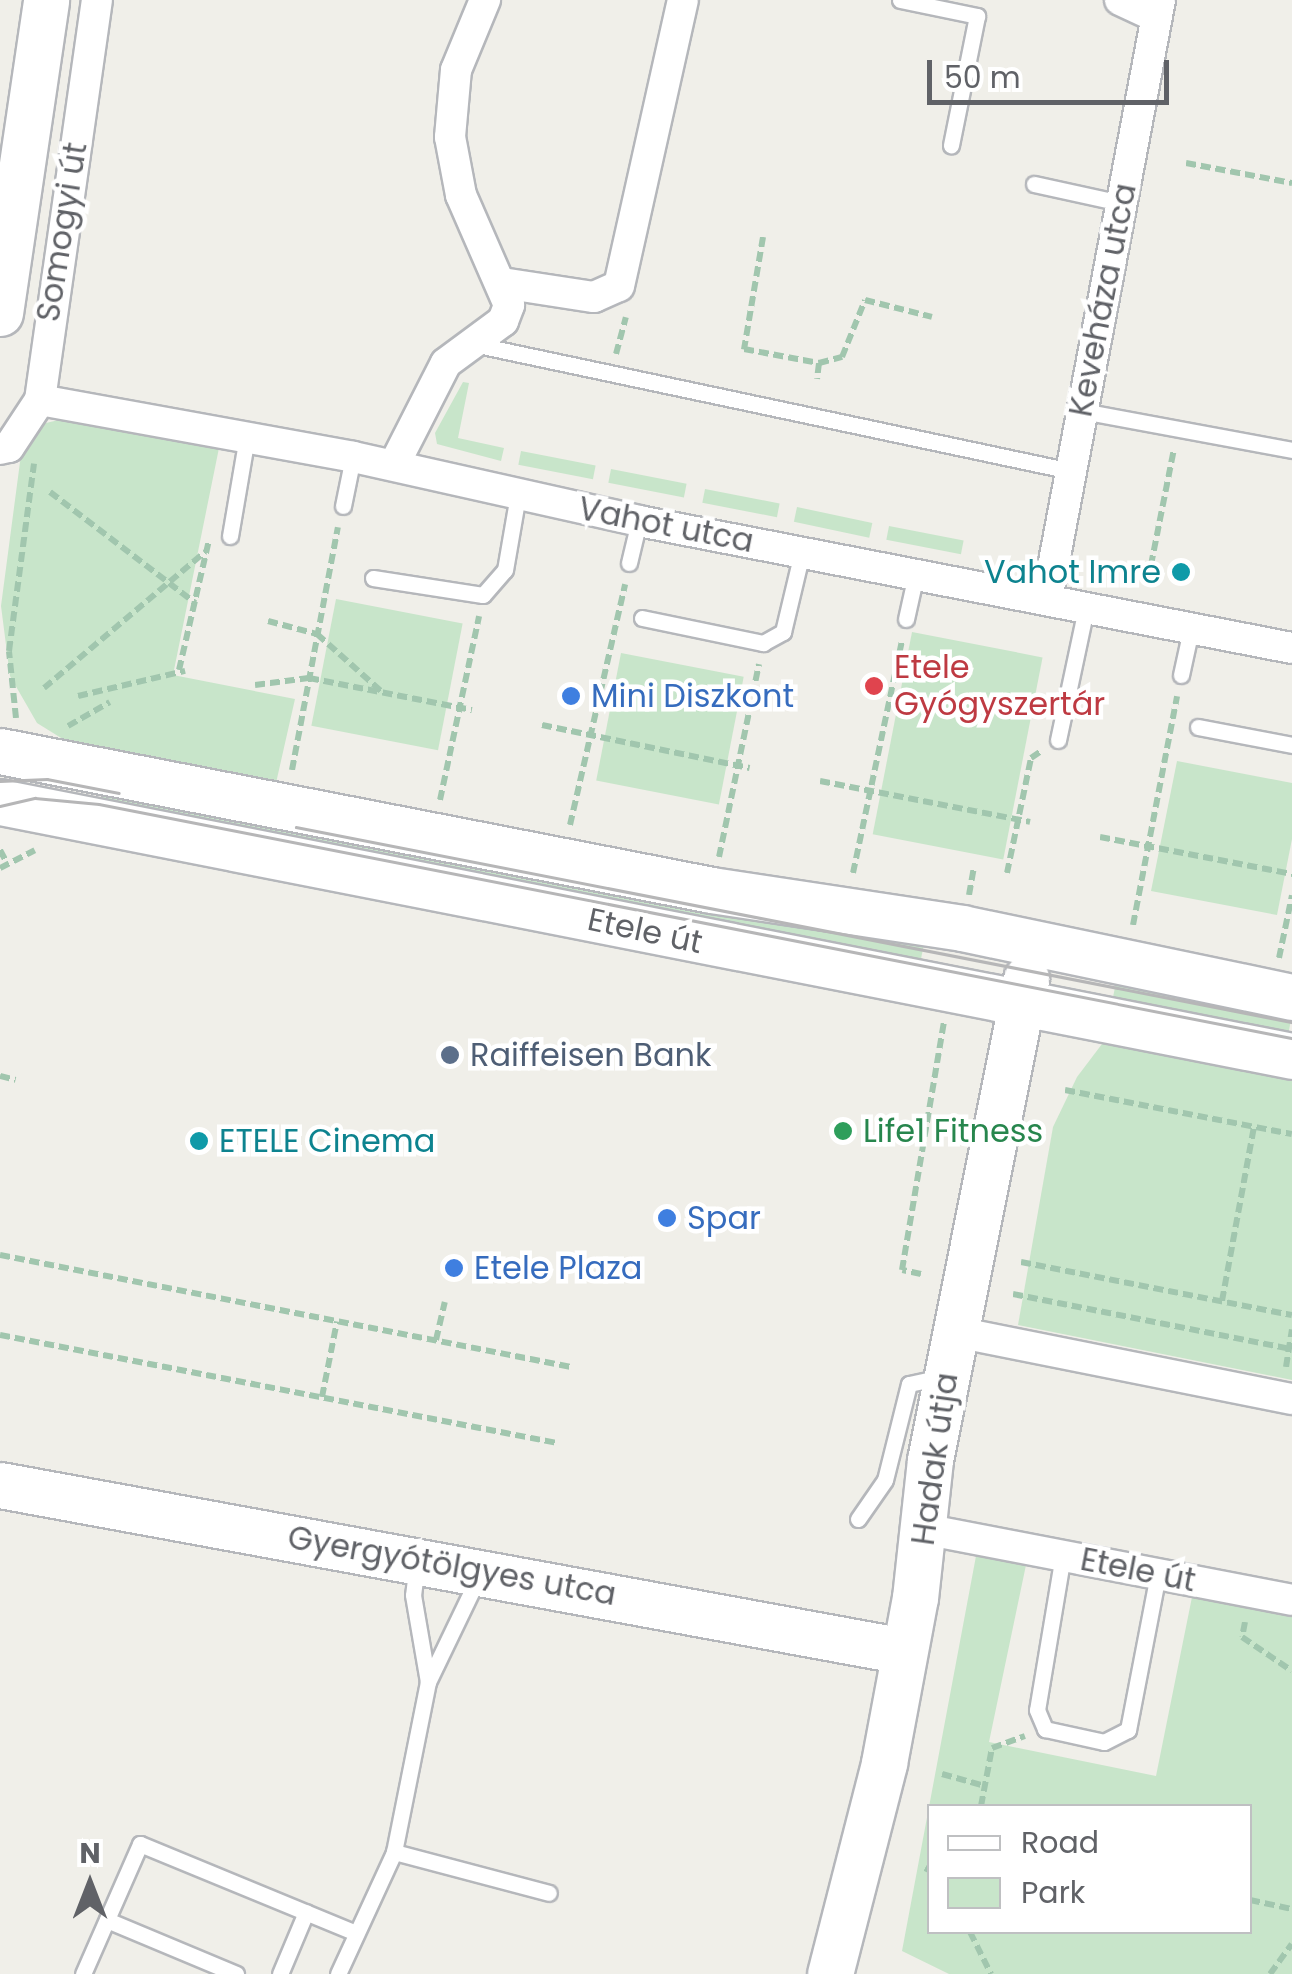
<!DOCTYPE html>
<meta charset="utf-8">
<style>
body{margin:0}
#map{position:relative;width:1292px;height:1974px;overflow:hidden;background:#f0efe9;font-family:Poppins,sans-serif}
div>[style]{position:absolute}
.green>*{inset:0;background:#c8e5ca;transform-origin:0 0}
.path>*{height:6px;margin-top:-3px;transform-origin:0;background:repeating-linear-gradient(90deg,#a1c6ae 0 10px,transparent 0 15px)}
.roads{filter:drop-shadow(2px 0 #b5b7bb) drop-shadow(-2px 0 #b5b7bb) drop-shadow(0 2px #b5b7bb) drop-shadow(0 -2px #b5b7bb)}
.lane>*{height:15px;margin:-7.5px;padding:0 7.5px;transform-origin:7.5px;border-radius:7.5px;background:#fff}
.street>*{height:30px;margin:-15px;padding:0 15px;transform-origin:15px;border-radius:15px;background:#fff}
.secondary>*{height:45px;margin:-22.5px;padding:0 22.5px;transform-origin:22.5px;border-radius:22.5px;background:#fff}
.tram>*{height:2.5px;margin:-1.25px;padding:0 1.25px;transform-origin:1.25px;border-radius:1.25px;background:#b6b6b7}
.dots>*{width:28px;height:28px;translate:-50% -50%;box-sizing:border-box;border:5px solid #fff;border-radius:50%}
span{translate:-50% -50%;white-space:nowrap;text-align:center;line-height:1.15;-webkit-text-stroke:9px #fff;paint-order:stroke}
.street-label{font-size:32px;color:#606267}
.culture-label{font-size:32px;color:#0d838f}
.right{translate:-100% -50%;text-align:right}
.left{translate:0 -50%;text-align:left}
.health-label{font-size:32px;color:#be3a42}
.shop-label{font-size:32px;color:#366cbe}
.service-label{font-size:32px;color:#4e5e75}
.leisure-label{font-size:32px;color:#27864d}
.legend{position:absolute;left:927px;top:1804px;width:325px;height:130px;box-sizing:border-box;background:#fff;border:2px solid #bfc0c2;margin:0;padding:12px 18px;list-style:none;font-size:30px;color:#606267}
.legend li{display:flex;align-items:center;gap:20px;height:50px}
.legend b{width:50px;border:2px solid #bfc0c2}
.north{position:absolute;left:40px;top:1834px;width:100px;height:100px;-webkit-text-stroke:8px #fff;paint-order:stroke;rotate:0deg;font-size:28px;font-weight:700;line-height:40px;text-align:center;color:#606267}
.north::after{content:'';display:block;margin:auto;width:35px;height:45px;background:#606267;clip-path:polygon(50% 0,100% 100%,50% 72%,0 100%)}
.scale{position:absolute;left:927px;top:60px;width:242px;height:45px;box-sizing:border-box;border:5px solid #606267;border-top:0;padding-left:12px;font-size:30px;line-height:35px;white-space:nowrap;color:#606267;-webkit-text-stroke:8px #fff;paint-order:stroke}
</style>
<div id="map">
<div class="green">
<i style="clip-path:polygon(463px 382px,469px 383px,458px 438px,504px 448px,501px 461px,437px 444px,435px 433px)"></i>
<i style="clip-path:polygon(63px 419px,219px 448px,173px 675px,295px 699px,276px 783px,66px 741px,37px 723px,10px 676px,1px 606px,22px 447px,46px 423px)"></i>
<i style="left:521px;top:451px;width:76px;height:14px;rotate:11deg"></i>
<i style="left:611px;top:469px;width:77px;height:14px;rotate:11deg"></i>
<i style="left:705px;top:489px;width:76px;height:14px;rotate:11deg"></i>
<i style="left:797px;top:507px;width:77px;height:15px;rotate:12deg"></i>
<i style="left:889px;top:526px;width:76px;height:14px;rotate:11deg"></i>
<i style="left:336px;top:599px;width:129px;height:129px;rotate:11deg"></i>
<i style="left:912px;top:632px;width:133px;height:206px;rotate:11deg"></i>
<i style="left:621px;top:653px;width:125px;height:130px;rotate:11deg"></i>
<i style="clip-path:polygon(1177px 761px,1292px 783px,1292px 839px,1277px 915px,1151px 891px)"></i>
<i style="left:104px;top:786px;width:835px;height:23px;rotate:11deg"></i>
<i style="left:1116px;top:982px;width:179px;height:24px;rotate:11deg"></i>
<i style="clip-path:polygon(1105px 1040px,1292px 1077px,1292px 1380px,1018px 1325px,1053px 1127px,1077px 1077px)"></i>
<i style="clip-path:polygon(evenodd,976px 1556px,1026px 1565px,989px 1742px,1156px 1776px,1192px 1597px,1292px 1616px,1292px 1974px,949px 1974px,902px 1951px,976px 1556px,929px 1806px,1250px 1806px,1250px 1932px,929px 1932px,929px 1806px)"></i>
</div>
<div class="path">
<i style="left:1186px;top:163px;width:108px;rotate:10.7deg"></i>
<i style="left:763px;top:237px;width:114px;rotate:99.6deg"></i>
<i style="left:744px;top:349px;width:76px;rotate:10.6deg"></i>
<i style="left:819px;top:363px;width:16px;rotate:97deg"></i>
<i style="left:616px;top:354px;width:38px;rotate:-75deg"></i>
<i style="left:819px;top:363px;width:24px;rotate:-15deg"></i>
<i style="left:842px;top:357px;width:61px;rotate:-68deg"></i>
<i style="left:865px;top:300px;width:69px;rotate:14.2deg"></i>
<i style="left:50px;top:492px;width:183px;rotate:37.4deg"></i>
<i style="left:1148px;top:580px;width:134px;rotate:-78.8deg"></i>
<i style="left:268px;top:621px;width:51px;rotate:14.9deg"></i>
<i style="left:317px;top:634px;width:86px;rotate:41.7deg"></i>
<i style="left:179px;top:670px;width:133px;rotate:-77deg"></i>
<i style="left:255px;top:685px;width:54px;rotate:-7.4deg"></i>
<i style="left:309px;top:678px;width:166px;rotate:11.1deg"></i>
<i style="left:44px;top:688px;width:211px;rotate:-40.2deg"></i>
<i style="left:78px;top:696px;width:110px;rotate:-13.2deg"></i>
<i style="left:16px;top:718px;width:67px;rotate:-96deg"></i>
<i style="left:9px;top:651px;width:189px;rotate:-82.4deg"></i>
<i style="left:542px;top:725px;width:212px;rotate:11.7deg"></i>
<i style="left:68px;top:726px;width:48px;rotate:-29.7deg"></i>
<i style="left:292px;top:770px;width:247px;rotate:-79.3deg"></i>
<i style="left:820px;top:781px;width:214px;rotate:11deg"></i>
<i style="left:440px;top:800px;width:188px;rotate:-78deg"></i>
<i style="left:570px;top:825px;width:247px;rotate:-77.1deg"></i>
<i style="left:1100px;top:837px;width:196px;rotate:10.9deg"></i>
<i style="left:0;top:850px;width:15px;rotate:62deg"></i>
<i style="left:719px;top:857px;width:197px;rotate:-78.3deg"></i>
<i style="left:0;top:868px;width:39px;rotate:-27deg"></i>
<i style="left:853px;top:873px;width:237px;rotate:-78.1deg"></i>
<i style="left:1007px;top:873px;width:117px;rotate:-78.2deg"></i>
<i style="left:1031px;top:758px;width:11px;rotate:-34deg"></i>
<i style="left:969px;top:895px;width:28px;rotate:-80deg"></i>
<i style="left:1133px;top:925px;width:233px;rotate:-79.1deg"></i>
<i style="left:1279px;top:958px;width:64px;rotate:-78.3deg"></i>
<i style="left:0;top:1076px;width:16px;rotate:14deg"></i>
<i style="left:1065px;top:1090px;width:231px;rotate:11deg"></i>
<i style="left:0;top:1255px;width:582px;rotate:11.1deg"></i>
<i style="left:1021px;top:1262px;width:276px;rotate:11.1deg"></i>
<i style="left:921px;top:1274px;width:19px;rotate:-168deg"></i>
<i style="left:902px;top:1270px;width:252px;rotate:-80.4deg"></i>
<i style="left:1013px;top:1294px;width:284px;rotate:11.2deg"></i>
<i style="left:1222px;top:1301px;width:177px;rotate:-79.6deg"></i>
<i style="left:0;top:1335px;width:567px;rotate:10.97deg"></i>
<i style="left:436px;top:1340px;width:39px;rotate:-77deg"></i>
<i style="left:1286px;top:1367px;width:38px;rotate:-81deg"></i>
<i style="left:322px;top:1397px;width:77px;rotate:-78.8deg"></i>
<i style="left:1245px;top:1622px;width:15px;rotate:101deg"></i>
<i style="left:1242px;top:1637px;width:60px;rotate:34.2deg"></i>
<i style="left:942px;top:1774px;width:45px;rotate:15.6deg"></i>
<i style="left:981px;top:1806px;width:59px;rotate:-79.3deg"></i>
<i style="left:992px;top:1748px;width:35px;rotate:-20deg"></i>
<i style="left:925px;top:1868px;width:4px;rotate:27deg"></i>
<i style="left:1250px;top:1900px;width:43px;rotate:12.1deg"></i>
<i style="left:970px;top:1932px;width:47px;rotate:63.4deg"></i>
<i style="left:1270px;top:1974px;width:37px;rotate:-54deg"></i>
</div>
<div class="roads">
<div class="lane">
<i style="left:900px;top:0;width:79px;rotate:11.7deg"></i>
<i style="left:977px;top:16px;width:132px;rotate:101.4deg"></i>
<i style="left:1034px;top:184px;width:89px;rotate:12.3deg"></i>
<i style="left:473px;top:344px;width:611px;rotate:11.99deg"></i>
<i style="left:1082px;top:411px;width:214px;rotate:10.5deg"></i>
<i style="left:343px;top:506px;width:50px;rotate:-78.5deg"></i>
<i style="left:230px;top:536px;width:100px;rotate:-80.3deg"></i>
<i style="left:629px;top:563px;width:43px;rotate:-76.6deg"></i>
<i style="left:373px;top:578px;width:111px;rotate:8.8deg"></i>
<i style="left:483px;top:595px;width:33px;rotate:-49deg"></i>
<i style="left:505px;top:570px;width:76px;rotate:-80.2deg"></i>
<i style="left:642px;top:618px;width:124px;rotate:11.7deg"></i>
<i style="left:763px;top:643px;width:23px;rotate:-29deg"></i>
<i style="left:783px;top:632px;width:82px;rotate:-76.6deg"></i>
<i style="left:906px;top:619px;width:46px;rotate:-77.5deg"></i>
<i style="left:1181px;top:675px;width:47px;rotate:-77.7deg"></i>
<i style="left:1198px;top:727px;width:96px;rotate:10.8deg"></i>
<i style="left:1058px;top:740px;width:135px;rotate:-78deg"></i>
<i style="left:858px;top:1519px;width:47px;rotate:-55.3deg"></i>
<i style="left:885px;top:1480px;width:99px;rotate:-76deg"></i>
<i style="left:909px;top:1384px;width:34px;rotate:-12deg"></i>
<i style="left:1063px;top:1555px;width:157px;rotate:99.5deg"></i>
<i style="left:1037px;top:1710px;width:21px;rotate:67deg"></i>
<i style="left:1045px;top:1729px;width:60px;rotate:12.4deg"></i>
<i style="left:1104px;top:1742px;width:27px;rotate:-27deg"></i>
<i style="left:1128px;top:1730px;width:159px;rotate:-79.1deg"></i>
<i style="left:417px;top:1563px;width:32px;rotate:97deg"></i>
<i style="left:413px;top:1595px;width:88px;rotate:80.2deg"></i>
<i style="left:394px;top:1852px;width:160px;rotate:14.8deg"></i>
<i style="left:107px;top:1920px;width:140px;rotate:22.7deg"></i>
<i style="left:83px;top:1974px;width:142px;rotate:-66.3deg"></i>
<i style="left:140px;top:1844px;width:234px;rotate:22.4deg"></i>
<i style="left:280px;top:1974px;width:67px;rotate:-67.2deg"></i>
<i style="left:338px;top:1974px;width:134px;rotate:-65.3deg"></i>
<i style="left:394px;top:1852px;width:173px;rotate:-78.7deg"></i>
<i style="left:428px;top:1682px;width:115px;rotate:-64.3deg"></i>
</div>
<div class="street">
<i style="left:1120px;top:0;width:40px;rotate:25deg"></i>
<i style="left:502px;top:283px;width:93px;rotate:8.7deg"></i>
<i style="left:594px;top:297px;width:27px;rotate:-24deg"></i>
<i style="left:619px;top:286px;width:293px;rotate:-77.4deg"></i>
<i style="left:40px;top:400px;width:318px;rotate:10.3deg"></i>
<i style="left:353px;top:457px;width:293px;rotate:12.6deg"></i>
<i style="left:639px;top:521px;width:665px;rotate:11.01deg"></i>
<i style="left:0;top:449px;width:9px;rotate:-13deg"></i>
<i style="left:9px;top:447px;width:56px;rotate:-56.6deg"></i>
<i style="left:40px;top:400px;width:404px;rotate:-81.9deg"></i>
<i style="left:394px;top:465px;width:114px;rotate:-63deg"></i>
<i style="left:446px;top:363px;width:71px;rotate:-36.4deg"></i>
<i style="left:503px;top:321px;width:17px;rotate:-69deg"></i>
<i style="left:509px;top:305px;width:120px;rotate:-113.6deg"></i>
<i style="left:461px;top:195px;width:59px;rotate:-100.7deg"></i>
<i style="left:450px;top:137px;width:67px;rotate:-84.9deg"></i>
<i style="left:456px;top:70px;width:76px;rotate:-67.5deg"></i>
<i style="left:1047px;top:599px;width:610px;rotate:-79.32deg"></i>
<i style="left:956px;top:1332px;width:343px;rotate:11.3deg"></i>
<i style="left:924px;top:1529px;width:375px;rotate:10.9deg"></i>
</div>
<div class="secondary">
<i style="left:0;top:313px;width:316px;rotate:-81.6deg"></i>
<i style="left:0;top:751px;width:725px;rotate:11.05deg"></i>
<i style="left:712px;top:890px;width:253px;rotate:8.6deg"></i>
<i style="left:962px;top:928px;width:337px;rotate:11.8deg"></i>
<i style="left:0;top:802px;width:1317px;rotate:11.12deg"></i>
<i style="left:0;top:1485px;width:919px;rotate:10.41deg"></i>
<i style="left:830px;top:1974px;width:218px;rotate:-75.6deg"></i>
<i style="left:884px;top:1763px;width:168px;rotate:-79.4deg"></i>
<i style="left:915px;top:1598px;width:139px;rotate:-83.8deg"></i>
<i style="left:930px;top:1460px;width:491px;rotate:-78.7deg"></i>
</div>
</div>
<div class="tram">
<i style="left:0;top:781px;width:47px;rotate:-2.4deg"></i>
<i style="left:47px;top:779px;width:73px;rotate:11deg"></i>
<i style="left:0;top:806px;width:36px;rotate:-13deg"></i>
<i style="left:35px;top:798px;width:64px;rotate:5.4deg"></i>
<i style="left:99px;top:804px;width:1216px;rotate:11.1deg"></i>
<i style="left:296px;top:827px;width:1015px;rotate:11.08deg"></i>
</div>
<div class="dots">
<i style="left:1181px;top:572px;background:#0f9aa8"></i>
<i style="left:874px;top:686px;background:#e0444e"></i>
<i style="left:571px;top:696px;background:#3f7fe0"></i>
<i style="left:450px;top:1055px;background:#5c6f8a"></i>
<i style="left:843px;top:1131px;background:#2e9e5b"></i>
<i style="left:199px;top:1141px;background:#0f9aa8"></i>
<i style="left:667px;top:1218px;background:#3f7fe0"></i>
<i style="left:454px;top:1268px;background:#3f7fe0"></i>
</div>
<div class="street-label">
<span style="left:62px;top:232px;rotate:-81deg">Somogyi út</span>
<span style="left:1103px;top:300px;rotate:-79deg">Keveháza utca</span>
<span style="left:666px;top:525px;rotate:11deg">Vahot utca</span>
<span style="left:645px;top:931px;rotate:12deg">Etele út</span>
<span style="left:935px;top:1459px;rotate:-82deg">Hadak útja</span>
<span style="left:452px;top:1566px;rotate:10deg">Gyergyótölgyes utca</span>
<span style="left:1138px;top:1570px;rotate:11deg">Etele út</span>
</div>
<div class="culture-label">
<span class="right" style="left:1161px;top:572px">Vahot Imre</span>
<span class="left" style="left:219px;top:1141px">ETELE Cinema</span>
</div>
<div class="health-label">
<span class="left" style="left:894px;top:686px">Etele<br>Gyógyszertár</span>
</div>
<div class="shop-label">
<span class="left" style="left:591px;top:696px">Mini Diszkont</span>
<span class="left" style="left:687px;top:1218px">Spar</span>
<span class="left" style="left:474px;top:1268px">Etele Plaza</span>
</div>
<div class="service-label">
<span class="left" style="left:470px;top:1055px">Raiffeisen Bank</span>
</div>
<div class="leisure-label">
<span class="left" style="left:863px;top:1131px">Life1 Fitness</span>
</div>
<ul class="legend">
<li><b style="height:12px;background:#fff"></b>Road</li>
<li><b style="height:28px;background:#c8e5ca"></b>Park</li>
</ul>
<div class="north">N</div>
<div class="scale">50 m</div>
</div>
